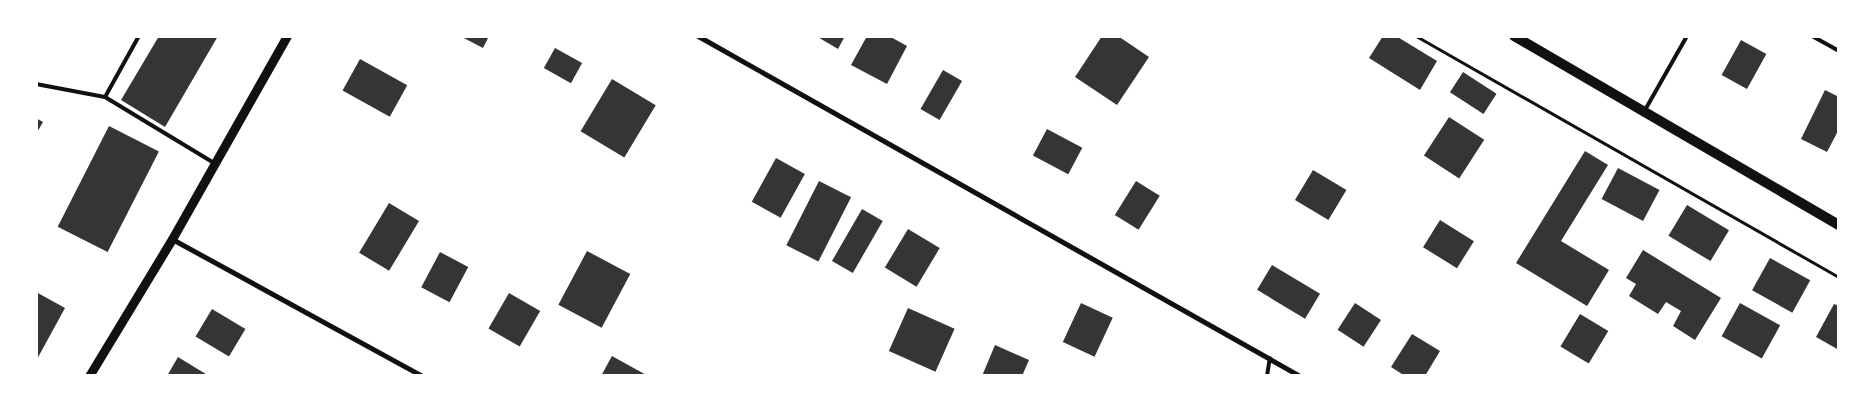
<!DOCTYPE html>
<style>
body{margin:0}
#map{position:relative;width:1875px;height:412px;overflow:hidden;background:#fff;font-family:"PT Serif",serif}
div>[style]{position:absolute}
.building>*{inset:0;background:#353535;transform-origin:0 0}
.path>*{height:3px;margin:-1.5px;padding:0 1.5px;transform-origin:1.5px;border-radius:1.5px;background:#111}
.service>*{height:4px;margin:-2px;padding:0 2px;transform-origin:2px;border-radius:2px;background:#111}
.minor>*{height:5px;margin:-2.5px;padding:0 2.5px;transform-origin:2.5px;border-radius:2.5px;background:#111}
.tertiary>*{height:9px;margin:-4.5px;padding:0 4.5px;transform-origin:4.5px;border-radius:4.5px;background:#111}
.secondary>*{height:10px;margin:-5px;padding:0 5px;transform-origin:5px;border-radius:5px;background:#111}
span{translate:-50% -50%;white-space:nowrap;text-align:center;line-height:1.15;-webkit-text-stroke:4px #fff;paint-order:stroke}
.frame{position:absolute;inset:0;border:38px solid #fff;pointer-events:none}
</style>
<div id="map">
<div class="building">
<i style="clip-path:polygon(159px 36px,218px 36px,165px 127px,121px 100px)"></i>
<i style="clip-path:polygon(460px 36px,489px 36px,483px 48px)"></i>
<i style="clip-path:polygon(816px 36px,845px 36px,838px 49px)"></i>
<i style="clip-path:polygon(867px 36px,889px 36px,907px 46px,887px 84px,851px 65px)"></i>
<i style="clip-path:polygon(1102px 36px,1118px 36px,1149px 57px,1117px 105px,1075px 77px)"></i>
<i style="clip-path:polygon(1383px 36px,1396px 36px,1437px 61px,1420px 90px,1369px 58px)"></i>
<i style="left:1741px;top:40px;width:29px;height:40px;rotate:29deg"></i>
<i style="left:555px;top:48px;width:31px;height:23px;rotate:29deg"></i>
<i style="left:360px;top:59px;width:54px;height:36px;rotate:29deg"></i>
<i style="left:943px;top:70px;width:22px;height:45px;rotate:30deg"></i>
<i style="left:1463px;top:72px;width:40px;height:24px;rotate:33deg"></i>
<i style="left:612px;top:79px;width:51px;height:61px;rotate:31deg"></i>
<i style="clip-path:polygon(1825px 90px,1839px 97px,1839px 129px,1827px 152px,1801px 139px)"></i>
<i style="left:1449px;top:117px;width:42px;height:46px;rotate:33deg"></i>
<i style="clip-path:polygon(36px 118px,43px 122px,36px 134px)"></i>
<i style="left:109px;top:126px;width:56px;height:113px;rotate:27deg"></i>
<i style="left:1047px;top:129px;width:40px;height:30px;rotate:28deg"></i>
<i style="clip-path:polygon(1585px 151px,1608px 165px,1561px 241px,1609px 270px,1587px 306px,1516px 263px)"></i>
<i style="left:776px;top:158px;width:33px;height:50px;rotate:29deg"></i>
<i style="left:1618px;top:168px;width:47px;height:35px;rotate:28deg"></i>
<i style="left:1313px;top:170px;width:39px;height:35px;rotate:31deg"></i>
<i style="left:819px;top:181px;width:36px;height:72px;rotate:27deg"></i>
<i style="left:1136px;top:181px;width:28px;height:40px;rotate:32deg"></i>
<i style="left:389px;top:203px;width:35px;height:58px;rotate:31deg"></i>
<i style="left:1687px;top:205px;width:49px;height:36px;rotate:31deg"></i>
<i style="left:862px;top:209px;width:24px;height:60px;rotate:30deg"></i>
<i style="left:1440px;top:220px;width:40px;height:32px;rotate:32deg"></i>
<i style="left:908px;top:229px;width:37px;height:45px;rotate:31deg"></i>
<i style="clip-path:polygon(1643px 250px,1721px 298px,1695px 340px,1673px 326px,1681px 311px,1666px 302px,1658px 314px,1629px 296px,1636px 284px,1626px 278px)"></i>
<i style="left:587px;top:251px;width:49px;height:61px;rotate:28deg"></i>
<i style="left:440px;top:252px;width:32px;height:40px;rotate:28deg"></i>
<i style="left:1770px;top:258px;width:46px;height:37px;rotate:29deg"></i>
<i style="left:1272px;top:265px;width:56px;height:29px;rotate:31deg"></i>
<i style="clip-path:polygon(36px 292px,65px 308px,36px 361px)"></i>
<i style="left:509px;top:293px;width:36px;height:41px;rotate:30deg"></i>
<i style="left:1081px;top:303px;width:35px;height:43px;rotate:25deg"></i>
<i style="left:1355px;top:303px;width:31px;height:32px;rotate:33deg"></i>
<i style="left:1740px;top:303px;width:46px;height:38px;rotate:29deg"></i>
<i style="clip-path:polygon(1834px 304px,1839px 306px,1839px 350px,1816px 337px)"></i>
<i style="left:908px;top:308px;width:51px;height:47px;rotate:24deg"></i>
<i style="left:212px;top:309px;width:39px;height:32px;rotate:31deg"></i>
<i style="left:1580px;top:314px;width:33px;height:38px;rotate:31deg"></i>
<i style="clip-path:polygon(1412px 334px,1440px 351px,1425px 376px,1405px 376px,1391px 367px)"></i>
<i style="clip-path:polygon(995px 345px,1029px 360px,1022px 376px,982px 376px)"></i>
<i style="clip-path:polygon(612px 356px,648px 376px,601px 376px)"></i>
<i style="clip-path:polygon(178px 357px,209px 376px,167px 376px)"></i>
</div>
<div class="path">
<i style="left:1416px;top:36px;width:487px;rotate:29.7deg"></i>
</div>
<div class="service">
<i style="left:1812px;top:36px;width:31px;rotate:29deg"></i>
<i style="left:36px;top:84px;width:70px;rotate:10.7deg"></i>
<i style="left:105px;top:97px;width:127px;rotate:31.2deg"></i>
<i style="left:105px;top:97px;width:70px;rotate:-60.9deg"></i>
<i style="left:1645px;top:110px;width:85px;rotate:-60.4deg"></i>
<i style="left:1267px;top:376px;width:18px;rotate:-81deg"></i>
</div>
<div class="minor">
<i style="left:698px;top:36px;width:691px;rotate:29.46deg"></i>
<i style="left:172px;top:239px;width:285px;rotate:28.7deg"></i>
</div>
<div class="tertiary">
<i style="left:89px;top:376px;width:160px;rotate:-58.8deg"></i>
<i style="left:172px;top:239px;width:233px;rotate:-60.5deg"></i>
</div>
<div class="secondary">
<i style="left:1514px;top:36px;width:376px;rotate:30.2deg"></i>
</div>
<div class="frame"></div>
</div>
